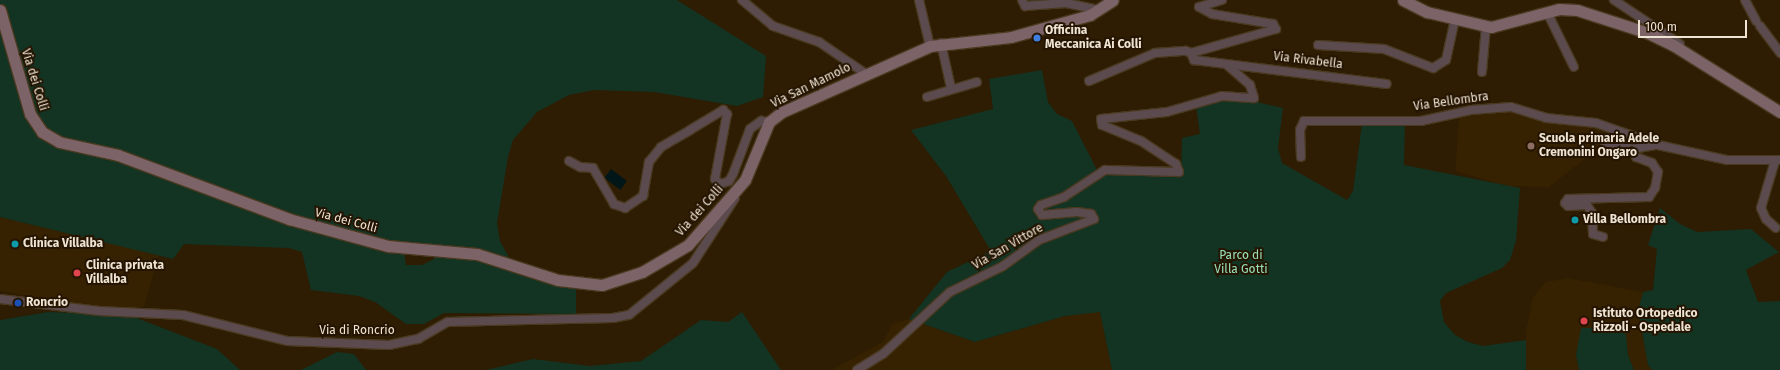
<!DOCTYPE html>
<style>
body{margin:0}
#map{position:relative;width:1780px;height:370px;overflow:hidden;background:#2e1d02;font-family:"Fira Sans",sans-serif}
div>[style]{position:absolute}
.built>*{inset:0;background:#362100}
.green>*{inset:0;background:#133323}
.water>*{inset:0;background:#001618;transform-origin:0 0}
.roads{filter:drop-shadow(1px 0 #49391f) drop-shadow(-1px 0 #49391f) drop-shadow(0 1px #49391f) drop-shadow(0 -1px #49391f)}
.street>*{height:8px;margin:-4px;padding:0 4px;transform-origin:4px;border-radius:4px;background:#5c4b4e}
.secondary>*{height:11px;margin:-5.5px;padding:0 5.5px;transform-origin:5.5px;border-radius:5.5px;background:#7c6367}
.dots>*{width:11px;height:11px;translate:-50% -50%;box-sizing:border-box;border:2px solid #241400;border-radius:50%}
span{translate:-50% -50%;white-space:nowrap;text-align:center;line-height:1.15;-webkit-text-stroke:4px #241400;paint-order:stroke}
.poi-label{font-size:12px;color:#efe4d4;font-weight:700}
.left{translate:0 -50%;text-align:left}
.street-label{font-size:12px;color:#efe4d4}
.park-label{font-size:12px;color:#98e0b9}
.scale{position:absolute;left:1638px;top:20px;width:109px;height:18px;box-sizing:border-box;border:2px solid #efe4d4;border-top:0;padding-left:5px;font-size:12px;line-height:14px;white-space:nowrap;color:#efe4d4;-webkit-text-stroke:3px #241400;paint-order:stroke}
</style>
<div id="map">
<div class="built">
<i style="clip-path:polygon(1509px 110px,1598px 127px,1611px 133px,1603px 151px,1585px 159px,1549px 187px,1507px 186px,1455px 171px,1459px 117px)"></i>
<i style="clip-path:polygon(0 217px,159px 255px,144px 307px,96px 307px,0 291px)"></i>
<i style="clip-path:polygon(1568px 278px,1643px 292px,1638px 311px,1652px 370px,1526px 370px,1526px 331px,1533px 297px,1546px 282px)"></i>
<i style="clip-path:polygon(1100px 311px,1112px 370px,831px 370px,883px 342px,892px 324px,909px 319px,975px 342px,1065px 316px)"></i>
</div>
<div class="green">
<i style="clip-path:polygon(evenodd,0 0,677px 0,766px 56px,763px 97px,737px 106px,654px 92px,594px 90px,569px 95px,537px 112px,513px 140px,508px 157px,497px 223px,500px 241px,512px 263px,576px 283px,576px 314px,444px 313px,424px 324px,406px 324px,375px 302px,359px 296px,311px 290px,302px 252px,289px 248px,184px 244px,173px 259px,0 217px,0 0,404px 251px,435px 254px,434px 259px,422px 265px,406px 265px,404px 251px)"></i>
<i style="clip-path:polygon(1042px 70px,1048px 102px,1057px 114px,1072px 121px,1097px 170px,1147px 167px,1181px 173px,1182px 138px,1200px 134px,1196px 106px,1234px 97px,1283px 108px,1278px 148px,1282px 163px,1347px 200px,1353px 191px,1363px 116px,1405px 119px,1404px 165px,1520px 188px,1516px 241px,1510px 260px,1502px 268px,1446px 293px,1440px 301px,1444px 322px,1455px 335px,1468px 342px,1483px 346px,1526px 340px,1526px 370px,1112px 370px,1100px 312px,1065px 316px,975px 342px,909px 319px,947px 272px,991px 251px,946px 176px,911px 130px,993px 109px,989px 79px)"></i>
<i style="clip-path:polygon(1660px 208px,1680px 224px,1697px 232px,1751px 229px,1779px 252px,1746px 270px,1758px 302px,1780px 301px,1780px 370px,1652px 370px,1648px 365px,1638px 311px,1643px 292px,1653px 290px,1657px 249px,1648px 245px)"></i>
<i style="clip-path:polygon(48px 312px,129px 315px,217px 349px,240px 370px,0 370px,0 320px)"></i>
<i style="clip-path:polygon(742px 312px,781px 370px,486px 370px,533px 359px,590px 366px,641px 361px,701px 320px,728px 322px)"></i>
<i style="clip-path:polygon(1581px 328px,1606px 328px,1626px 334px,1628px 355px,1634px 370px,1579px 370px,1576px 355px)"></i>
<i style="clip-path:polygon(337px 352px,354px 354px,366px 370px,301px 370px)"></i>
</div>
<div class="water">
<i style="left:611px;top:169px;width:20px;height:11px;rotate:37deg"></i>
</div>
<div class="roads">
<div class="street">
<i style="left:742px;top:0;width:40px;rotate:40deg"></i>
<i style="left:773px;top:26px;width:49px;rotate:19.2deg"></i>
<i style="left:819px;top:42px;width:57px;rotate:34.2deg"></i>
<i style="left:919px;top:0;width:47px;rotate:76.6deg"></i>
<i style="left:1022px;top:0;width:7px;rotate:63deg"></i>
<i style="left:1025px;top:6px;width:41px;rotate:-4.2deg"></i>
<i style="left:1066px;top:3px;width:33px;rotate:12deg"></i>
<i style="left:1222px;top:0;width:24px;rotate:163deg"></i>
<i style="left:1199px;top:7px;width:15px;rotate:28deg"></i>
<i style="left:1212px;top:14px;width:62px;rotate:9.3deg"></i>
<i style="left:1273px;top:24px;width:6px;rotate:59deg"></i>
<i style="left:1276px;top:29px;width:88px;rotate:164.2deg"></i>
<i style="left:1191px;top:53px;width:8px;rotate:67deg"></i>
<i style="left:1194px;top:60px;width:194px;rotate:7.1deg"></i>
<i style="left:1614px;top:0;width:79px;rotate:33.7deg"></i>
<i style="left:1745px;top:0;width:24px;rotate:62deg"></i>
<i style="left:1547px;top:12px;width:61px;rotate:63.9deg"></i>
<i style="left:1760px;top:26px;width:34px;rotate:53deg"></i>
<i style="left:941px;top:43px;width:46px;rotate:77.5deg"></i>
<i style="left:1318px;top:45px;width:66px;rotate:3.5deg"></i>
<i style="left:1384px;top:49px;width:53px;rotate:21.2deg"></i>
<i style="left:1433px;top:68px;width:15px;rotate:-32deg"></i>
<i style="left:1446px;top:60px;width:42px;rotate:-77.6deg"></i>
<i style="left:1482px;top:72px;width:46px;rotate:-85deg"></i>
<i style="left:1089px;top:81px;width:72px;rotate:-23deg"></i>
<i style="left:1155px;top:53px;width:31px;rotate:-4deg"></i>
<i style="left:1186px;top:51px;width:5px;rotate:22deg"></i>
<i style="left:927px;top:97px;width:52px;rotate:-16.7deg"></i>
<i style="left:1605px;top:142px;width:29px;rotate:14deg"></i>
<i style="left:1301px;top:157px;width:27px;rotate:-92deg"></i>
<i style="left:1300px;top:130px;width:10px;rotate:-66deg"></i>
<i style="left:1304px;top:121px;width:117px"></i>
<i style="left:1421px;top:121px;width:51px;rotate:-12.4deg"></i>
<i style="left:1471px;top:110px;width:40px;rotate:-4.3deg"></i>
<i style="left:1511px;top:107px;width:37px;rotate:17deg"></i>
<i style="left:1546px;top:118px;width:50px;rotate:5.7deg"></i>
<i style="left:1596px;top:123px;width:66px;rotate:19.5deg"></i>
<i style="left:1658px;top:145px;width:71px;rotate:12.3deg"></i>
<i style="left:1727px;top:160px;width:53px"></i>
<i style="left:569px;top:161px;width:13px;rotate:29deg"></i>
<i style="left:580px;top:167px;width:13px;rotate:4deg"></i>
<i style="left:593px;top:168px;width:42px;rotate:59.7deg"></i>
<i style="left:614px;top:204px;width:12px;rotate:20deg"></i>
<i style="left:625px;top:208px;width:22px;rotate:-34deg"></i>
<i style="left:643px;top:196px;width:35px;rotate:-80deg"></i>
<i style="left:649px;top:162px;width:19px;rotate:-51deg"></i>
<i style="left:661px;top:147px;width:34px;rotate:-30deg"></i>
<i style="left:690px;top:130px;width:39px;rotate:-31deg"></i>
<i style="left:723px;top:110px;width:6px;rotate:45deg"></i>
<i style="left:727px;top:114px;width:66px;rotate:100.5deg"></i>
<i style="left:715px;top:179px;width:7px;rotate:45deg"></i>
<i style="left:720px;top:184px;width:9px;rotate:-18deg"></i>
<i style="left:729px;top:181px;width:8px;rotate:-60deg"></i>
<i style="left:733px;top:174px;width:48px;rotate:-69.3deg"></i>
<i style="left:750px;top:129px;width:14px;rotate:-36deg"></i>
<i style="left:761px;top:121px;width:8px;rotate:7deg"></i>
<i style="left:1775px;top:161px;width:49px;rotate:106.6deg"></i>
<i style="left:1761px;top:208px;width:12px;rotate:66deg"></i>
<i style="left:1766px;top:219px;width:13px;rotate:42deg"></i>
<i style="left:1603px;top:237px;width:10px;rotate:-163deg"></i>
<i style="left:1593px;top:234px;width:21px;rotate:-93deg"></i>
<i style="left:1592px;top:213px;width:9px;rotate:-122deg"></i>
<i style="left:1587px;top:205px;width:19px;rotate:177deg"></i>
<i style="left:1568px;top:206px;width:4px;rotate:-135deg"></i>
<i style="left:1565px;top:203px;width:5px;rotate:-53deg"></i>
<i style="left:1568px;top:199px;width:81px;rotate:-1.4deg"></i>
<i style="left:1649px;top:197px;width:11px;rotate:-56deg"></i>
<i style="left:1655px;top:188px;width:16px;rotate:-79deg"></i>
<i style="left:1658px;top:172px;width:11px;rotate:-124deg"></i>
<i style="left:1652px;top:163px;width:17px;rotate:-159deg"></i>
<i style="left:1636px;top:157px;width:9px;rotate:-111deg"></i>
<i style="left:1633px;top:149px;width:22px;rotate:-10deg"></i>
<i style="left:0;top:299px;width:100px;rotate:6.9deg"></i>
<i style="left:99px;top:311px;width:84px;rotate:2.7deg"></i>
<i style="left:183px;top:315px;width:107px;rotate:14deg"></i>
<i style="left:287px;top:341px;width:102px;rotate:2.2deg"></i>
<i style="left:389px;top:345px;width:30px;rotate:-12deg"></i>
<i style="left:418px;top:339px;width:34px;rotate:-30deg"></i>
<i style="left:448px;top:322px;width:165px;rotate:-1.4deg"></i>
<i style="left:613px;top:318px;width:16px;rotate:-11deg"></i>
<i style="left:629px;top:315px;width:82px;rotate:-39.1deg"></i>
<i style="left:693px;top:263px;width:77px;rotate:-57.1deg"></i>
<i style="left:857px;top:370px;width:31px;rotate:-32deg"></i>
<i style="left:883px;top:354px;width:91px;rotate:-42.8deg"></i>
<i style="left:950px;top:292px;width:59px;rotate:-26.1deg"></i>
<i style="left:1003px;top:266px;width:44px;rotate:-35.8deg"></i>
<i style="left:1039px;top:240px;width:59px;rotate:-20.9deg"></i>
<i style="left:1094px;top:219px;width:6px;rotate:-121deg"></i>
<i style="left:1091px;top:214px;width:14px;rotate:-172deg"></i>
<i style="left:1077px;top:212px;width:35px;rotate:175deg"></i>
<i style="left:1042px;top:215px;width:7px;rotate:-124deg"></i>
<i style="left:1038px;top:209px;width:5px;rotate:-53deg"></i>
<i style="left:1041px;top:205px;width:24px;rotate:-19deg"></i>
<i style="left:1064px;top:197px;width:49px;rotate:-33.4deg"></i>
<i style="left:1105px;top:170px;width:74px;rotate:1.5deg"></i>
<i style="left:1179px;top:172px;width:9px;rotate:-111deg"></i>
<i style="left:1176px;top:164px;width:42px;rotate:-146.7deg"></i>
<i style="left:1141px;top:141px;width:42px;rotate:-157.7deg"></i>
<i style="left:1102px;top:125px;width:6px;rotate:-99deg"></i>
<i style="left:1101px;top:119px;width:66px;rotate:-6.1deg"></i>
<i style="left:1167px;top:112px;width:57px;rotate:-16.2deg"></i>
<i style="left:1222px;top:96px;width:32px;rotate:4deg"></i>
<i style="left:1254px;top:98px;width:14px;rotate:-107deg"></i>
<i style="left:1250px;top:85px;width:30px;rotate:-139deg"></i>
</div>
<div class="secondary">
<i style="left:1403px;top:0;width:27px;rotate:27deg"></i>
<i style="left:1427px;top:12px;width:66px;rotate:13.2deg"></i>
<i style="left:1491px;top:27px;width:70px;rotate:-14.8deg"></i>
<i style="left:1559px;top:9px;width:18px;rotate:3deg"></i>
<i style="left:1577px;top:10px;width:75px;rotate:17.9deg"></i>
<i style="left:1648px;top:33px;width:28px;rotate:26deg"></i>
<i style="left:1673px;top:45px;width:126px;rotate:32.1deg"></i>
<i style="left:0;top:10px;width:108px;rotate:73.9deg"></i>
<i style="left:30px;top:114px;width:22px;rotate:56deg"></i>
<i style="left:42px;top:132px;width:20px;rotate:30deg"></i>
<i style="left:59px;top:142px;width:60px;rotate:12.4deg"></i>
<i style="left:118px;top:155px;width:183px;rotate:20.5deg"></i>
<i style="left:289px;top:219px;width:103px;rotate:15.3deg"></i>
<i style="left:388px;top:246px;width:89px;rotate:5.1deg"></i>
<i style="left:477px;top:254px;width:85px;rotate:17.8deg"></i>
<i style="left:558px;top:280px;width:44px;rotate:6.5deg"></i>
<i style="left:602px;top:285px;width:42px;rotate:-18deg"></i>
<i style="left:642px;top:272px;width:53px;rotate:-30.4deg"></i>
<i style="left:688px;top:245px;width:86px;rotate:-48.8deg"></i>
<i style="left:745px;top:180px;width:63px;rotate:-67.5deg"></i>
<i style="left:769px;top:122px;width:16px;rotate:-38deg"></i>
<i style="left:782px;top:112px;width:162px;rotate:-24deg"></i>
<i style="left:930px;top:46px;width:81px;rotate:-6.3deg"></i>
<i style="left:1011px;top:37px;width:82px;rotate:-15.6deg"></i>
<i style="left:1090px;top:15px;width:27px;rotate:-33deg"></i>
</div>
</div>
<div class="dots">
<i style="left:1037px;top:38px;background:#3f7fe0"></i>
<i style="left:1531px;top:146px;background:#8d6e63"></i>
<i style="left:1575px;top:220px;background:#0f9aa8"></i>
<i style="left:15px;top:244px;background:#0f9aa8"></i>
<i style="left:77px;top:273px;background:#e0444e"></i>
<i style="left:18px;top:303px;background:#1a4fb4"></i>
<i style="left:1584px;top:321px;background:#e0444e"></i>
</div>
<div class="poi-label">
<span class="left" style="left:1045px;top:38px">Officina<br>Meccanica Ai Colli</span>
<span class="left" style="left:1539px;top:146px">Scuola primaria Adele<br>Cremonini Ongaro</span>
<span class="left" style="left:1583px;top:220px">Villa Bellombra</span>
<span class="left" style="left:23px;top:244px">Clinica Villalba</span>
<span class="left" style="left:86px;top:273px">Clinica privata<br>Villalba</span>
<span class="left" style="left:26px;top:303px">Roncrio</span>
<span class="left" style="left:1593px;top:321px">Istituto Ortopedico<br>Rizzoli - Ospedale</span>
</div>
<div class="street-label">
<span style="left:1308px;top:61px;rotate:7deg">Via Rivabella</span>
<span style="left:34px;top:80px;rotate:73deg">Via dei Colli</span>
<span style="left:811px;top:86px;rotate:-26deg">Via San Mamolo</span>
<span style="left:1451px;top:102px;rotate:-8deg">Via Bellombra</span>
<span style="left:700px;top:211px;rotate:-48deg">Via dei Colli</span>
<span style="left:346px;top:221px;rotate:15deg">Via dei Colli</span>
<span style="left:1008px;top:247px;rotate:-30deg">Via San Vittore</span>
<span style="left:357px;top:331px">Via di Roncrio</span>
</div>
<div class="park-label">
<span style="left:1241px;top:263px">Parco di<br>Villa Gotti</span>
</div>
<div class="scale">100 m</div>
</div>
